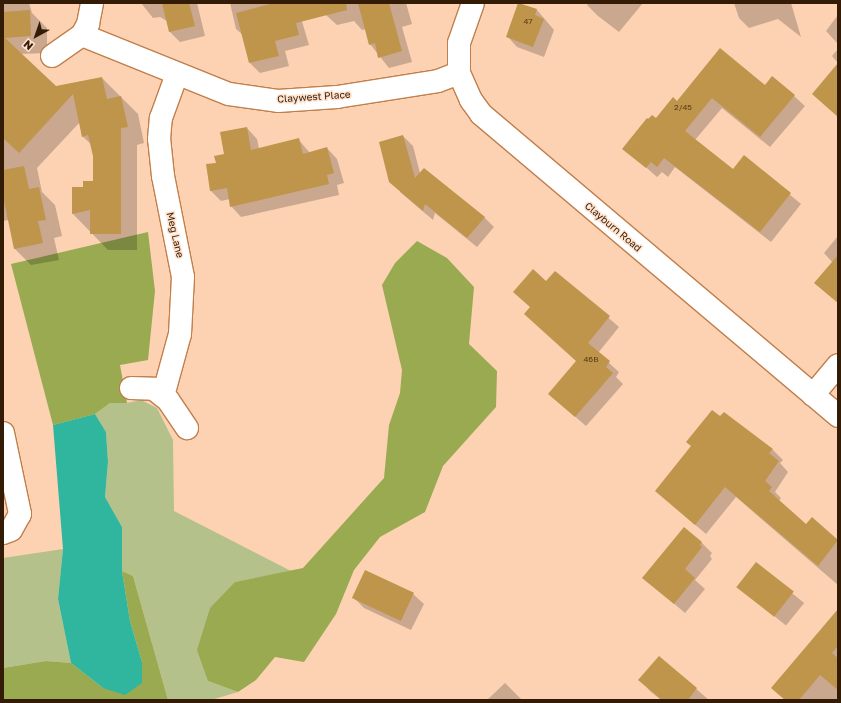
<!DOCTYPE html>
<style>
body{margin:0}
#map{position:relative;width:841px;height:703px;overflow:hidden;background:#fcd2b3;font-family:"Golos Text",sans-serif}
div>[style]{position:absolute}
.green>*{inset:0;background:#b5c18b}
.forest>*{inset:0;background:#99aa51}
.water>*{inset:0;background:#30b59e}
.shadow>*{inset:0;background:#0003;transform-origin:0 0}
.building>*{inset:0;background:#bf944b;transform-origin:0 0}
.roads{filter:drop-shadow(1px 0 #c07f4b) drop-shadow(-1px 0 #c07f4b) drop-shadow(0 1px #c07f4b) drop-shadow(0 -1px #c07f4b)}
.minor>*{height:22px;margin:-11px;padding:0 11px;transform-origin:11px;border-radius:11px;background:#fff}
span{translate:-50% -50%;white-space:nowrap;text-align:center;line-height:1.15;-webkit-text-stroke:3px #ffe2cd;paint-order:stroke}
.number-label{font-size:8px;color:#573916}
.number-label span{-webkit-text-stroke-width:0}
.street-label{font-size:10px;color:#341b05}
.frame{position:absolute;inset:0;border:4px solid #341b05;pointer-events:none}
.north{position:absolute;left:16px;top:16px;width:40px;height:40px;-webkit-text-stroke:3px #ffe2cd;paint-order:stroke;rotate:220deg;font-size:11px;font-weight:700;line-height:16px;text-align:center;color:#341b05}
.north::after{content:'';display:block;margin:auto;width:14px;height:18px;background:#341b05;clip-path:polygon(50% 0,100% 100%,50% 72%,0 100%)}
</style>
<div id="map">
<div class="green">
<i style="clip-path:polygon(141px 400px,157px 408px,173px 440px,174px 511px,291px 571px,235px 582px,208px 681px,238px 692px,211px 700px,168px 700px,133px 576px,122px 571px,122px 527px,105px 497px,108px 462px,106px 432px,95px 414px,110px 403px,127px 403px)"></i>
<i style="clip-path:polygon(63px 549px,58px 599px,71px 663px,46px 661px,3px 668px,3px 558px)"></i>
</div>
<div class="forest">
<i style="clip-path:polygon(148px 232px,155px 291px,148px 360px,120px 365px,127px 403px,110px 403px,95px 414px,53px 425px,11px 264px)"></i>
<i style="clip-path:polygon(417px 241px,447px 258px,474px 287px,469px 344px,497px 371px,496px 407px,443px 466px,425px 512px,380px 537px,354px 570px,336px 614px,304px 662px,275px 657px,256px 680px,238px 692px,208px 681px,197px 650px,210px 608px,235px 582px,303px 568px,384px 478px,389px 425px,400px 393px,402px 370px,382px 285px,395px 263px)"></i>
<i style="clip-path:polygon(122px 571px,133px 576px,168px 700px,3px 700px,3px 668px,46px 661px,71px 663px,103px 688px,142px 662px,130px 621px)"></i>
</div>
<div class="water">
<i style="clip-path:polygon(95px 414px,106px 432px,108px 462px,105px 497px,122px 527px,122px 571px,130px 621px,142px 662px,142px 683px,125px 695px,103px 688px,71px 663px,58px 599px,63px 549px,53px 425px)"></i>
</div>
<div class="shadow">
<i style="clip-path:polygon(3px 3px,29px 3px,32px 13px,47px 28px,47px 53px,20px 54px,55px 87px,102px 78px,138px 114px,144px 143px,137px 145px,137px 250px,108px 250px,73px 214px,84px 188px,94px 182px,94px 155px,92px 145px,82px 136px,80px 122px,37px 168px,42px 192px,55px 205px,62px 236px,54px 238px,59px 260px,31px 265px,15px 249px,9px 220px,3px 221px)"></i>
<i style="clip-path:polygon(141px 3px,197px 3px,205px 36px,180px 42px,170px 32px,167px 21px,160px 17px,153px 18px)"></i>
<i style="clip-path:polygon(230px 3px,293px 3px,298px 8px,309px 45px,285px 51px,289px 66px,260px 73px,250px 63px,243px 35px,236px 29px)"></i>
<i style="clip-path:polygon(324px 3px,406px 3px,412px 24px,402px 27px,412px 62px,389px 68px,370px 44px,366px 29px,362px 30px,354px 21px,337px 25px,326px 15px)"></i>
<i style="clip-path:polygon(519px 3px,537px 10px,554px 30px,544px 57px,517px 47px,507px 36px)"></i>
<i style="clip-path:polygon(589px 3px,643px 3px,619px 32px,598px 16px,587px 5px)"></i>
<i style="clip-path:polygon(734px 3px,791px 3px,801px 37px,778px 19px,749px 28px,739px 18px)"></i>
<i style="clip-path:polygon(838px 15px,838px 44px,826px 31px)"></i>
<i style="clip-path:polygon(838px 49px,838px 63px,832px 56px)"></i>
<i style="clip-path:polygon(773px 77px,805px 106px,770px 147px,722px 108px,695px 140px,733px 170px,744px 156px,801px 204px,771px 242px,675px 167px,668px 177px,662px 172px,657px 177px,624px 148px,677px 103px,765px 87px)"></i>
<i style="clip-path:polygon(247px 128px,257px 139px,259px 149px,298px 139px,310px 153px,327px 148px,337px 159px,344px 183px,337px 185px,339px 195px,241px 217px,231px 206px,230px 199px,221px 201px,210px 190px,217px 163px)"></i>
<i style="clip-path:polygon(403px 136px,413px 146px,420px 173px,484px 217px,494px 227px,477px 247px,435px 213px,433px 220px,400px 192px)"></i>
<i style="clip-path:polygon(838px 236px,838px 303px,816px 283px,833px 263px,824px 253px)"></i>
<i style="clip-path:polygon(556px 272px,619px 327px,598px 353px,619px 372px,616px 377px,623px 384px,586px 426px,549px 394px,577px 361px,547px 282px)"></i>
<i style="clip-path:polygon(772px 449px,783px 460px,780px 463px,788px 472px,775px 492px,781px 498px,779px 501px,806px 525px,812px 518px,838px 541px,838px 585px,736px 497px,706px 534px,656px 491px)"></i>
<i style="clip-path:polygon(701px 542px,712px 553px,710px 556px,712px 559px,695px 580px,705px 589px,685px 613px,644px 578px)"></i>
<i style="left:756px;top:564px;width:62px;height:29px;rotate:39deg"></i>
<i style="clip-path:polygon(413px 594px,424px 604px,411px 630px,364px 608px,354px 598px)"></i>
<i style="clip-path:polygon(838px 629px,838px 700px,785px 700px)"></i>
<i style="clip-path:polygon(659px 657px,709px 700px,661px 700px,650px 691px,640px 680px)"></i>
<i style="clip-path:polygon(505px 683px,522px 700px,487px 700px)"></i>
</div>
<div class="building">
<i style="clip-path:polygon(162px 3px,189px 3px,195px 26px,169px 32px)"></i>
<i style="clip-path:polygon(274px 3px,346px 3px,347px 10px,296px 23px,299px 35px,275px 41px,279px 56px,249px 63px,236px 13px)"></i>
<i style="clip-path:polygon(358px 3px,389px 3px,402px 51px,378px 58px,375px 43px,369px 45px)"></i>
<i style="clip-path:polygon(518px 3px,537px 9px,535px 15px,544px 19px,533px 47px,506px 37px)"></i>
<i style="clip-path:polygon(30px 10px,31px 36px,5px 38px,56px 86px,102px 77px,107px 99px,121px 96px,128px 127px,121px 128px,121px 234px,90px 234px,90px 210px,72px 214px,72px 187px,83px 187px,83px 181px,93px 181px,93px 156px,88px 135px,82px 137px,73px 94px,19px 153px,3px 138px,3px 12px)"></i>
<i style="clip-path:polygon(720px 48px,765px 85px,772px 76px,795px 95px,760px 137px,712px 98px,685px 131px,733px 169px,744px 155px,791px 193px,760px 232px,664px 158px,657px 167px,651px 162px,646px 168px,622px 149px,647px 118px,648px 119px,652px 115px,656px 118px,673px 97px,677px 101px)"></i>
<i style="clip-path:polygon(838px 63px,838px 117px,812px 94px)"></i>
<i style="clip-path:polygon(247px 127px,251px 150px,299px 138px,303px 154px,327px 147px,334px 173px,327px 175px,329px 184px,230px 207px,227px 188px,210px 191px,206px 164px,216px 163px,214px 156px,224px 154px,220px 132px)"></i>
<i style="clip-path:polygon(403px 135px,415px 178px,424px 168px,485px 217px,467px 238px,425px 204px,423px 211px,389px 182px,379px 142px)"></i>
<i style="clip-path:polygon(24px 166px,29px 189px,39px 187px,46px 220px,38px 221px,43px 243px,14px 249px,3px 196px,3px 170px)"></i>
<i style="clip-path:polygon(838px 255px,838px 303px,814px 283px)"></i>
<i style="clip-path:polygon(533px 269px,546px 281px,555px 271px,610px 316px,588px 343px,610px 361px,606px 367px,613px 373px,575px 417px,548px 394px,576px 361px,524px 314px,530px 307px,513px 292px)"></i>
<i style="clip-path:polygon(712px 410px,720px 416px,724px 412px,773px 449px,769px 453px,779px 461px,765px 481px,772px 487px,769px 491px,806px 524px,812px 517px,838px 540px,818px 566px,725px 487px,695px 525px,655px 491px,691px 446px,686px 442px)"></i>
<i style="clip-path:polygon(684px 527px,702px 542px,700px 545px,702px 547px,685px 569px,695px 578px,674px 604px,642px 578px)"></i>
<i style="left:756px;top:562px;width:48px;height:32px;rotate:38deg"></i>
<i style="left:365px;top:570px;width:54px;height:31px;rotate:25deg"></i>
<i style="clip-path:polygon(838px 609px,838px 646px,832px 653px,838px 658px,838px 690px,820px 675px,799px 700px,785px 700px,771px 688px)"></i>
<i style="clip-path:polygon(659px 656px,697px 688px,688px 700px,662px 700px,638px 680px)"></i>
</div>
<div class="roads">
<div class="minor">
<i style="left:473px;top:3px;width:42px;rotate:109.3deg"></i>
<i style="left:459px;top:43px;width:30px;rotate:90deg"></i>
<i style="left:459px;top:73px;width:30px;rotate:66deg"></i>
<i style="left:471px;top:100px;width:17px;rotate:54deg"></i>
<i style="left:481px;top:114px;width:468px;rotate:40.2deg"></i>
<i style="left:82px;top:35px;width:158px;rotate:21.9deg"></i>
<i style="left:229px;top:94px;width:49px;rotate:8.1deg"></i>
<i style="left:278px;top:101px;width:59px;rotate:-3.9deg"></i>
<i style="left:337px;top:97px;width:102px;rotate:-9deg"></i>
<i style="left:438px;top:81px;width:22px;rotate:-21deg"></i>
<i style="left:52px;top:56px;width:37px;rotate:-35deg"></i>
<i style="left:82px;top:35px;width:13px;rotate:-61deg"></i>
<i style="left:88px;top:24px;width:21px;rotate:-79deg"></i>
<i style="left:131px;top:388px;width:23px;rotate:2deg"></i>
<i style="left:154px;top:389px;width:18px;rotate:38deg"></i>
<i style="left:168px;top:400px;width:34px;rotate:56deg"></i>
<i style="left:813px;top:395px;width:39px;rotate:-50deg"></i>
<i style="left:163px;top:396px;width:64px;rotate:-74.7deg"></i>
<i style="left:180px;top:334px;width:57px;rotate:-87deg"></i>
<i style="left:183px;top:277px;width:103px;rotate:-101.2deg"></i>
<i style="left:163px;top:176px;width:37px;rotate:-96deg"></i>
<i style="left:159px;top:139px;width:21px;rotate:-85deg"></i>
<i style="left:161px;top:118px;width:47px;rotate:-70deg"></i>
<i style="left:3px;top:433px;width:83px;rotate:78.1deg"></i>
<i style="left:20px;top:514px;width:18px;rotate:119deg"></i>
<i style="left:11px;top:530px;width:9px;rotate:159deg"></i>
</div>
</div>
<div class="number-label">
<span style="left:528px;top:22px">47</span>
<span style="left:683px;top:108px">2/45</span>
<span style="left:591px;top:360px">46B</span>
</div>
<div class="street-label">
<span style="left:314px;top:97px;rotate:-4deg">Claywest Place</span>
<span style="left:613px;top:227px;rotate:40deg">Clayburn Road</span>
<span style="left:175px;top:235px;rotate:77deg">Meg Lane</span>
</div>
<div class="frame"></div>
<div class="north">N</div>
</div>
